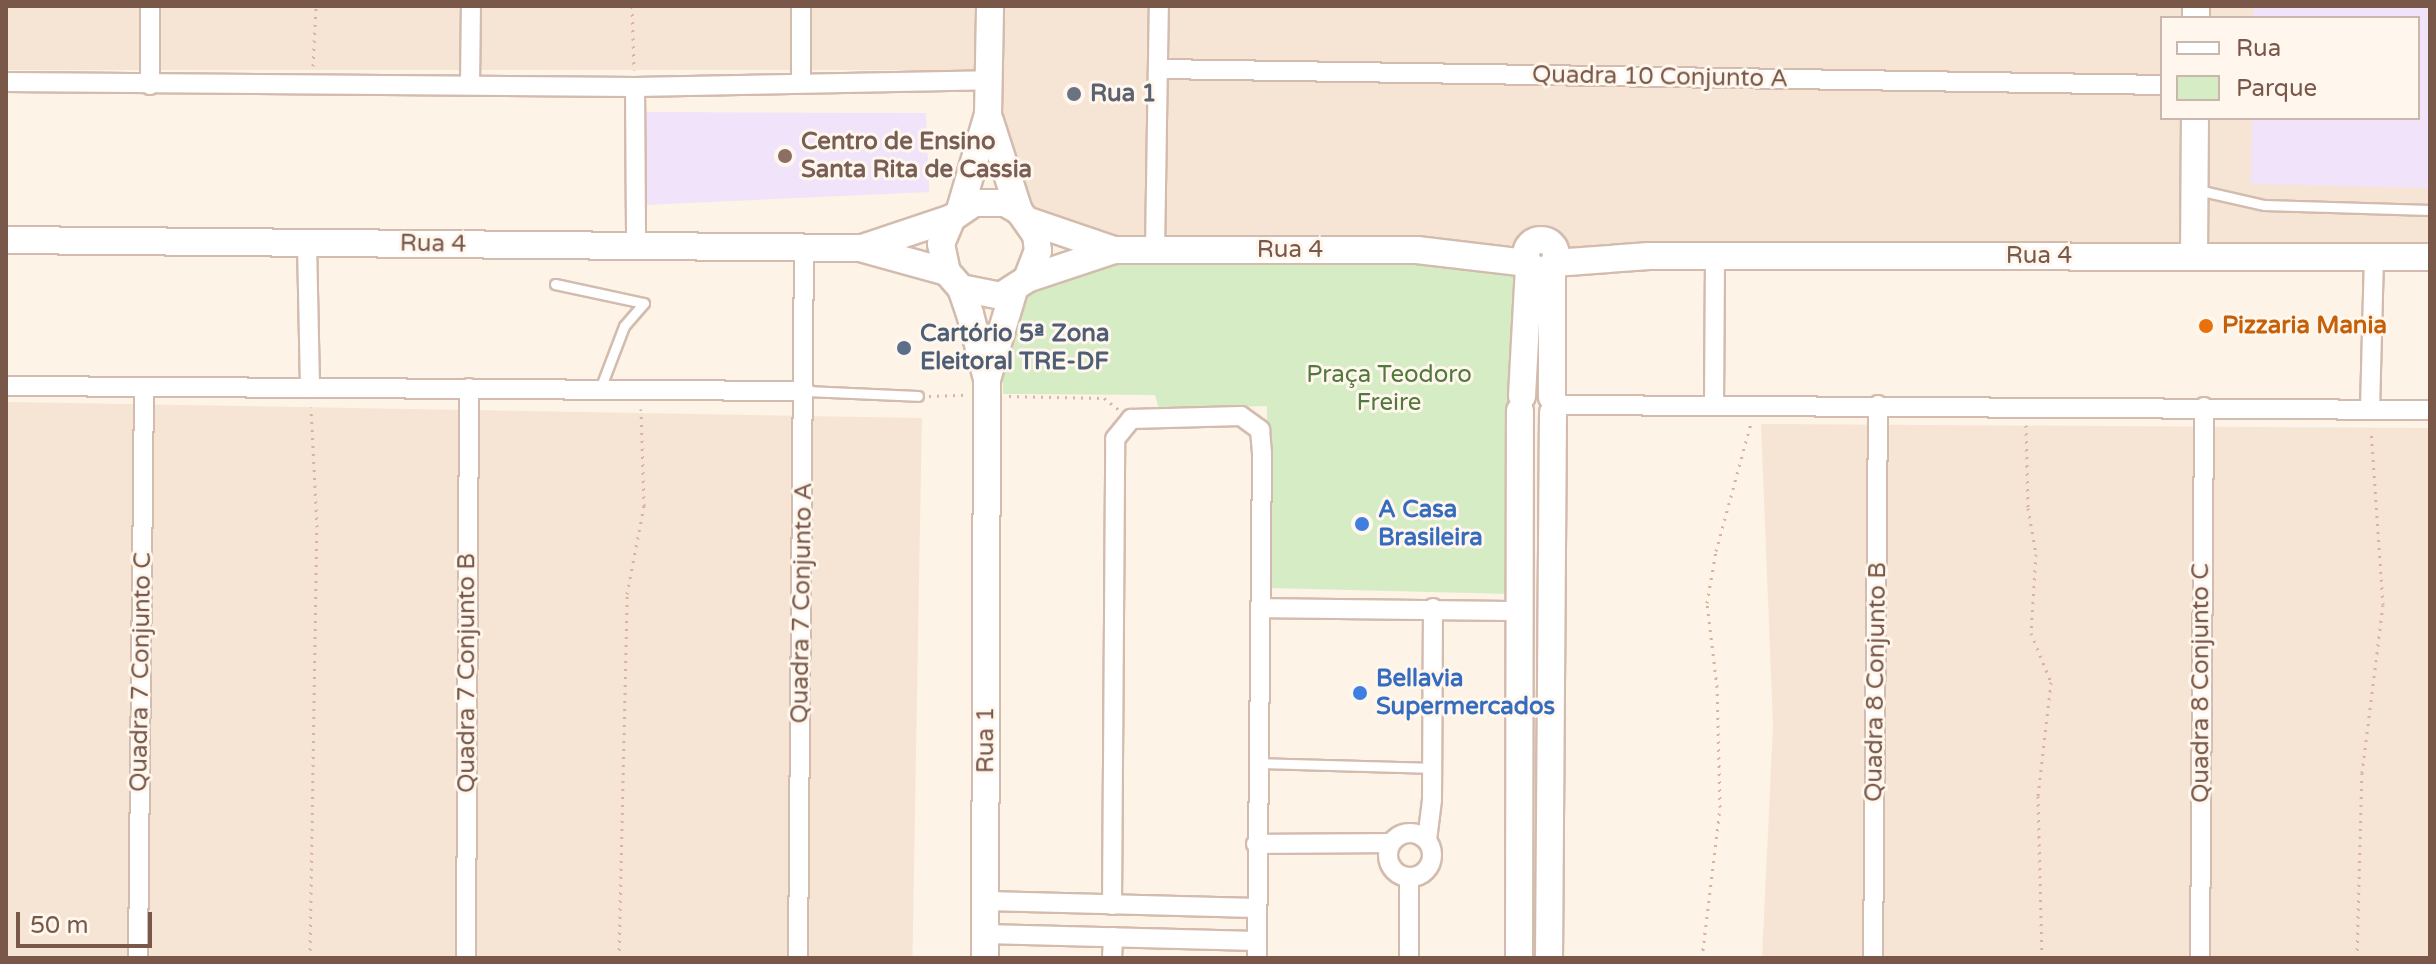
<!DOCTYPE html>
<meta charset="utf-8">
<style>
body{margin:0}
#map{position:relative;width:2436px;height:964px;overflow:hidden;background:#fdf3e7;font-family:"Varela Round",sans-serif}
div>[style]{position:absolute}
.residential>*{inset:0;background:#f6e5d4;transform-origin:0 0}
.education>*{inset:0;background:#f0e3fa}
.green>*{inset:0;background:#d6ecc4}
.path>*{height:3px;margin-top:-1.5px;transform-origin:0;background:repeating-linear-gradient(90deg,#dab39f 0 2px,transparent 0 8px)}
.roads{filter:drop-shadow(2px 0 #d3bcae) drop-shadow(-2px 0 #d3bcae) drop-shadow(0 2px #d3bcae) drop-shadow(0 -2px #d3bcae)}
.lane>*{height:9px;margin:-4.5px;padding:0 4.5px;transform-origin:4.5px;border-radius:4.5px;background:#fff}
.street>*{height:18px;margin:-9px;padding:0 9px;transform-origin:9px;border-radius:9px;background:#fff}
.street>.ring{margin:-9px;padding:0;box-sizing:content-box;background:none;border:18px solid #fff;border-radius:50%}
.secondary>*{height:26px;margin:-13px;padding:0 13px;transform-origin:13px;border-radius:13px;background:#fff}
.secondary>.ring{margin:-13px;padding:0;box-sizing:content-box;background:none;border:26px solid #fff;border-radius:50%}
.dots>*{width:22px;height:22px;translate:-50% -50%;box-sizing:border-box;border:4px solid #fff7ee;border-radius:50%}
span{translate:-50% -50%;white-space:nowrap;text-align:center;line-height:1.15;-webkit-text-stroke:6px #fff7ee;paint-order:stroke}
.street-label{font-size:24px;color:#795849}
.worship-label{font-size:24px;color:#5b616d;font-weight:700}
.left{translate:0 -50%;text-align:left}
.education-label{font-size:24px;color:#785e54;font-weight:700}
.food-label{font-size:24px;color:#c56008;font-weight:700}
.service-label{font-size:24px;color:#4e5e75;font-weight:700}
.park-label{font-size:24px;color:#52793d}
.shop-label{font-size:24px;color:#366cbe;font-weight:700}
.frame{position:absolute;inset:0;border:8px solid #795849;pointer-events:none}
.legend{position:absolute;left:2160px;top:16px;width:260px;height:104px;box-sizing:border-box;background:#fff7ee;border:2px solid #c9b7ac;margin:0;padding:10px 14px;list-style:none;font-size:24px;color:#795849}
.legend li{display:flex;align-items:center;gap:16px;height:40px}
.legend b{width:40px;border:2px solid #c9b7ac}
.scale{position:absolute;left:16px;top:912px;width:136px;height:36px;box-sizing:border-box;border:4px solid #795849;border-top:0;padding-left:10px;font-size:24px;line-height:28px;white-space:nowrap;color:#795849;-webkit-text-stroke:6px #fff7ee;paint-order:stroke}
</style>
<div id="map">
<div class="residential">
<i style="left:6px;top:6px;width:969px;height:64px"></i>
<i style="clip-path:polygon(evenodd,990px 6px,2430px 6px,2430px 257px,1649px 256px,1554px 247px,1542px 240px,1466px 253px,1114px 250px,1029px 221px,988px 80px,990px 6px,2162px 18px,2418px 18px,2418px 118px,2162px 118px,2162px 18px)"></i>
<i style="left:6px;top:402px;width:916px;height:556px;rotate:1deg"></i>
<i style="clip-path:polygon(1761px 424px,2430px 428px,2430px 958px,1762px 958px,1773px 726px)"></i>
</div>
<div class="education">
<i style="clip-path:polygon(2254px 6px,2430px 6px,2430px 188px,2251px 184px,2252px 118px,2418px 118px,2418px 18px,2253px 18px)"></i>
<i style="clip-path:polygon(643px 112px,926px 113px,929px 192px,644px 205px)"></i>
</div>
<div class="green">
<i style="clip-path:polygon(1106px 254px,1458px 260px,1514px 270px,1511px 594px,1267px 588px,1267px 406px,1159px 409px,1155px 395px,1003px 394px,1003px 346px,1029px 286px)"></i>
</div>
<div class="path">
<i style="left:632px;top:6px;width:64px;rotate:88.2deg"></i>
<i style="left:313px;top:66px;width:60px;rotate:-87.1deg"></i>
<i style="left:929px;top:396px;width:37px;rotate:-2deg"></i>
<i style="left:1009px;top:396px;width:95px;rotate:1.2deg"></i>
<i style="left:1104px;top:398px;width:18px;rotate:38deg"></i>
<i style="left:2026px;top:425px;width:83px;rotate:88.6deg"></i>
<i style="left:2028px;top:508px;width:47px;rotate:80.1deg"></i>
<i style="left:2036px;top:554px;width:79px;rotate:93.6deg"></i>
<i style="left:2031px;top:633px;width:53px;rotate:67.8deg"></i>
<i style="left:2051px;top:682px;width:115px;rotate:96.5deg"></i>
<i style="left:2038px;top:796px;width:162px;rotate:88.6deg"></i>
<i style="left:310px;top:958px;width:431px;rotate:-89.1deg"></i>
<i style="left:317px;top:527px;width:120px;rotate:-92.9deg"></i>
<i style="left:619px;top:958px;width:364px;rotate:-88.7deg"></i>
<i style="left:627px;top:594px;width:90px;rotate:-79.1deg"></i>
<i style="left:644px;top:506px;width:97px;rotate:-91.8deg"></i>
<i style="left:1702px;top:958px;width:152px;rotate:-83.2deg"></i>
<i style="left:1720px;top:807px;width:120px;rotate:-91.4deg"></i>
<i style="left:1717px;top:687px;width:85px;rotate:-96.8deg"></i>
<i style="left:1707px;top:603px;width:53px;rotate:-80.2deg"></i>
<i style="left:1716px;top:551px;width:133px;rotate:-74.7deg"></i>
<i style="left:2357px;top:958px;width:185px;rotate:-88.5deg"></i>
<i style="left:2362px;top:773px;width:169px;rotate:-82.9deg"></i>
<i style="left:2383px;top:605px;width:176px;rotate:-93.9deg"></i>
</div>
<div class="roads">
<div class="lane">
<i style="left:2198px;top:190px;width:68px;rotate:12.8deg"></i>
<i style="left:2264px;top:205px;width:166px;rotate:1.7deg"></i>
<i style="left:555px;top:284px;width:91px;rotate:12.1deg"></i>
<i style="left:600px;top:389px;width:67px;rotate:-69.1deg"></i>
<i style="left:624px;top:326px;width:30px;rotate:-49deg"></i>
<i style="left:805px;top:391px;width:113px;rotate:2.5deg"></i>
<i style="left:1257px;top:763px;width:174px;rotate:1.6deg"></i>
</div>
<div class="street">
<i style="left:1159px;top:69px;width:1003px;rotate:0.91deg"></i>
<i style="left:6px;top:82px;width:629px;rotate:0.46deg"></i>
<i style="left:635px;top:87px;width:353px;rotate:-1.1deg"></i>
<i style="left:801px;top:83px;width:77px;rotate:-90deg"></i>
<i style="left:470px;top:84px;width:78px;rotate:-89.3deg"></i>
<i style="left:150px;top:85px;width:79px;rotate:-90deg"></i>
<i style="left:635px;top:87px;width:159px;rotate:89.6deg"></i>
<i style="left:307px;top:243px;width:145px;rotate:88.8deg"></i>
<i style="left:1155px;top:250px;width:244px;rotate:-89.1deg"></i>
<i style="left:6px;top:386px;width:799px;rotate:0.36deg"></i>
<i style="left:1714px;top:404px;width:149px;rotate:-89.6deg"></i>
<i style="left:1555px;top:405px;width:875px;rotate:0.33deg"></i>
<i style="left:2370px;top:409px;width:152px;rotate:-88.5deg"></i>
<i style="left:1260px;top:608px;width:262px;rotate:0.7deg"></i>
<i class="ring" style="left:1388px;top:833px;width:26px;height:26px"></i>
<i style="left:1427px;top:840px;width:40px;rotate:-82.9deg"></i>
<i style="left:1432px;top:800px;width:192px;rotate:-89.7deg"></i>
<i style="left:1256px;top:844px;width:135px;rotate:-0.4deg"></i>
<i style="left:986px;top:901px;width:271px;rotate:1.5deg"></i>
<i style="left:1112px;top:905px;width:466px;rotate:-89.6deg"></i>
<i style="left:1115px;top:439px;width:26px;rotate:-51deg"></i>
<i style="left:1131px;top:419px;width:110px;rotate:-1.6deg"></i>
<i style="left:1241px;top:416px;width:24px;rotate:36deg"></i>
<i style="left:1260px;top:430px;width:23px;rotate:85deg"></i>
<i style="left:1262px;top:453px;width:505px;rotate:90.57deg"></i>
<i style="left:985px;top:934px;width:272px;rotate:1.5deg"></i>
<i style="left:138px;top:958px;width:571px;rotate:-89.4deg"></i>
<i style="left:466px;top:958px;width:570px;rotate:-89.7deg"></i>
<i style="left:798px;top:958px;width:710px;rotate:-89.52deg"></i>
<i style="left:1112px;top:958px;width:21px;rotate:-87deg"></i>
<i style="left:1409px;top:958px;width:81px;rotate:-90deg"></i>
<i style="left:1873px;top:958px;width:553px;rotate:-89.48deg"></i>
<i style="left:2200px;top:958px;width:551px;rotate:-89.58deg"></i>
</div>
<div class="secondary">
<i style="left:2196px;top:18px;width:12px;rotate:-90deg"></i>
<i style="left:990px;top:121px;width:95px;rotate:72.1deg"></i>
<i style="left:960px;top:210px;width:100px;rotate:-73.7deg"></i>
<i style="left:988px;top:114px;width:108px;rotate:-88.9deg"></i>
<i style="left:1029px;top:221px;width:90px;rotate:18.8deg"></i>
<i style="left:1114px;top:250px;width:303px"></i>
<i style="left:1417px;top:250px;width:112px;rotate:6.7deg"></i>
<i class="ring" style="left:1526px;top:240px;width:4px;height:4px"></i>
<i style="left:6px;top:240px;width:854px;rotate:0.54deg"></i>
<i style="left:860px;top:248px;width:90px;rotate:15.4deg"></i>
<i style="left:865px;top:247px;width:92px;rotate:-18.4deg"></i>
<i style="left:2194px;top:257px;width:139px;rotate:-89.6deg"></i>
<i style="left:1554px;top:263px;width:95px;rotate:-4.2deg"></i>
<i style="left:1649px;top:256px;width:781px;rotate:0.07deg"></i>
<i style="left:1552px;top:266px;width:131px;rotate:90deg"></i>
<i style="left:1027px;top:279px;width:92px;rotate:-18.4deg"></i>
<i style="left:961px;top:288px;width:41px;rotate:11.3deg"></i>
<i style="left:1001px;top:296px;width:31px;rotate:-33deg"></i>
<i style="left:1027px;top:279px;width:30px;rotate:-69deg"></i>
<i style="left:1038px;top:251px;width:16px;rotate:-97deg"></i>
<i style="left:1036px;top:235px;width:29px;rotate:-125deg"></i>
<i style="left:1019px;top:211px;width:16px;rotate:-150deg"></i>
<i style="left:1005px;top:203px;width:31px;rotate:180deg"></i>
<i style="left:974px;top:203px;width:27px;rotate:146deg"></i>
<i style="left:952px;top:218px;width:28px;rotate:113deg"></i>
<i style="left:941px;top:244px;width:29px;rotate:78deg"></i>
<i style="left:947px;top:272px;width:21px;rotate:49deg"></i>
<i style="left:961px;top:288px;width:28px;rotate:71deg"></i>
<i style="left:970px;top:314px;width:67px;rotate:75.3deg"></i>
<i style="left:987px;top:379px;width:579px;rotate:90.2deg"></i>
<i style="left:988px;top:376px;width:90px;rotate:-73.2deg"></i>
<i style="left:1522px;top:396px;width:131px;rotate:-86.9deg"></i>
<i style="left:1519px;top:958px;width:547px;rotate:-89.9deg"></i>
<i style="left:1549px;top:958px;width:545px;rotate:-89.58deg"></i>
</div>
</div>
<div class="dots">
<i style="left:1074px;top:94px;background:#6b7280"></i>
<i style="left:785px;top:156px;background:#8d6e63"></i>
<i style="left:2206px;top:326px;background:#e8710a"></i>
<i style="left:904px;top:348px;background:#5c6f8a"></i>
<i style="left:1362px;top:524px;background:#3f7fe0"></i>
<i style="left:1360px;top:693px;background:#3f7fe0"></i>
</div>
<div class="street-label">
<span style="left:1660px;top:77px;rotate:1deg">Quadra 10 Conjunto A</span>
<span style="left:433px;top:244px;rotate:1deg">Rua 4</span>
<span style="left:1290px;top:250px">Rua 4</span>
<span style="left:2039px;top:256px">Rua 4</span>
<span style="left:802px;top:603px;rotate:-89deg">Quadra 7 Conjunto A</span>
<span style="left:141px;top:672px;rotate:-89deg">Quadra 7 Conjunto C</span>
<span style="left:467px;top:673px;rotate:-90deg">Quadra 7 Conjunto B</span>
<span style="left:1876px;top:682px;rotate:-89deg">Quadra 8 Conjunto B</span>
<span style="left:2201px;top:683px;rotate:-90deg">Quadra 8 Conjunto C</span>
<span style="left:986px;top:740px;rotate:-90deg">Rua 1</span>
</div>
<div class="worship-label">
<span class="left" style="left:1090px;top:94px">Rua 1</span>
</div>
<div class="education-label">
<span class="left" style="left:801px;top:156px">Centro de Ensino<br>Santa Rita de Cassia</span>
</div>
<div class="food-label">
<span class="left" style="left:2222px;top:326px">Pizzaria Mania</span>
</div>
<div class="service-label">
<span class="left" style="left:920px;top:348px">Cartório 5ª Zona<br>Eleitoral TRE-DF</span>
</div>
<div class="park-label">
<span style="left:1389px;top:389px">Praça Teodoro<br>Freire</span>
</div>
<div class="shop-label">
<span class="left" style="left:1378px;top:524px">A Casa<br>Brasileira</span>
<span class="left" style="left:1376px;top:693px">Bellavia<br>Supermercados</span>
</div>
<div class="frame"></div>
<ul class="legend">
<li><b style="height:10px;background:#fff"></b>Rua</li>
<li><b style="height:22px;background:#d6ecc4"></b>Parque</li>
</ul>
<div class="scale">50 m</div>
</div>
